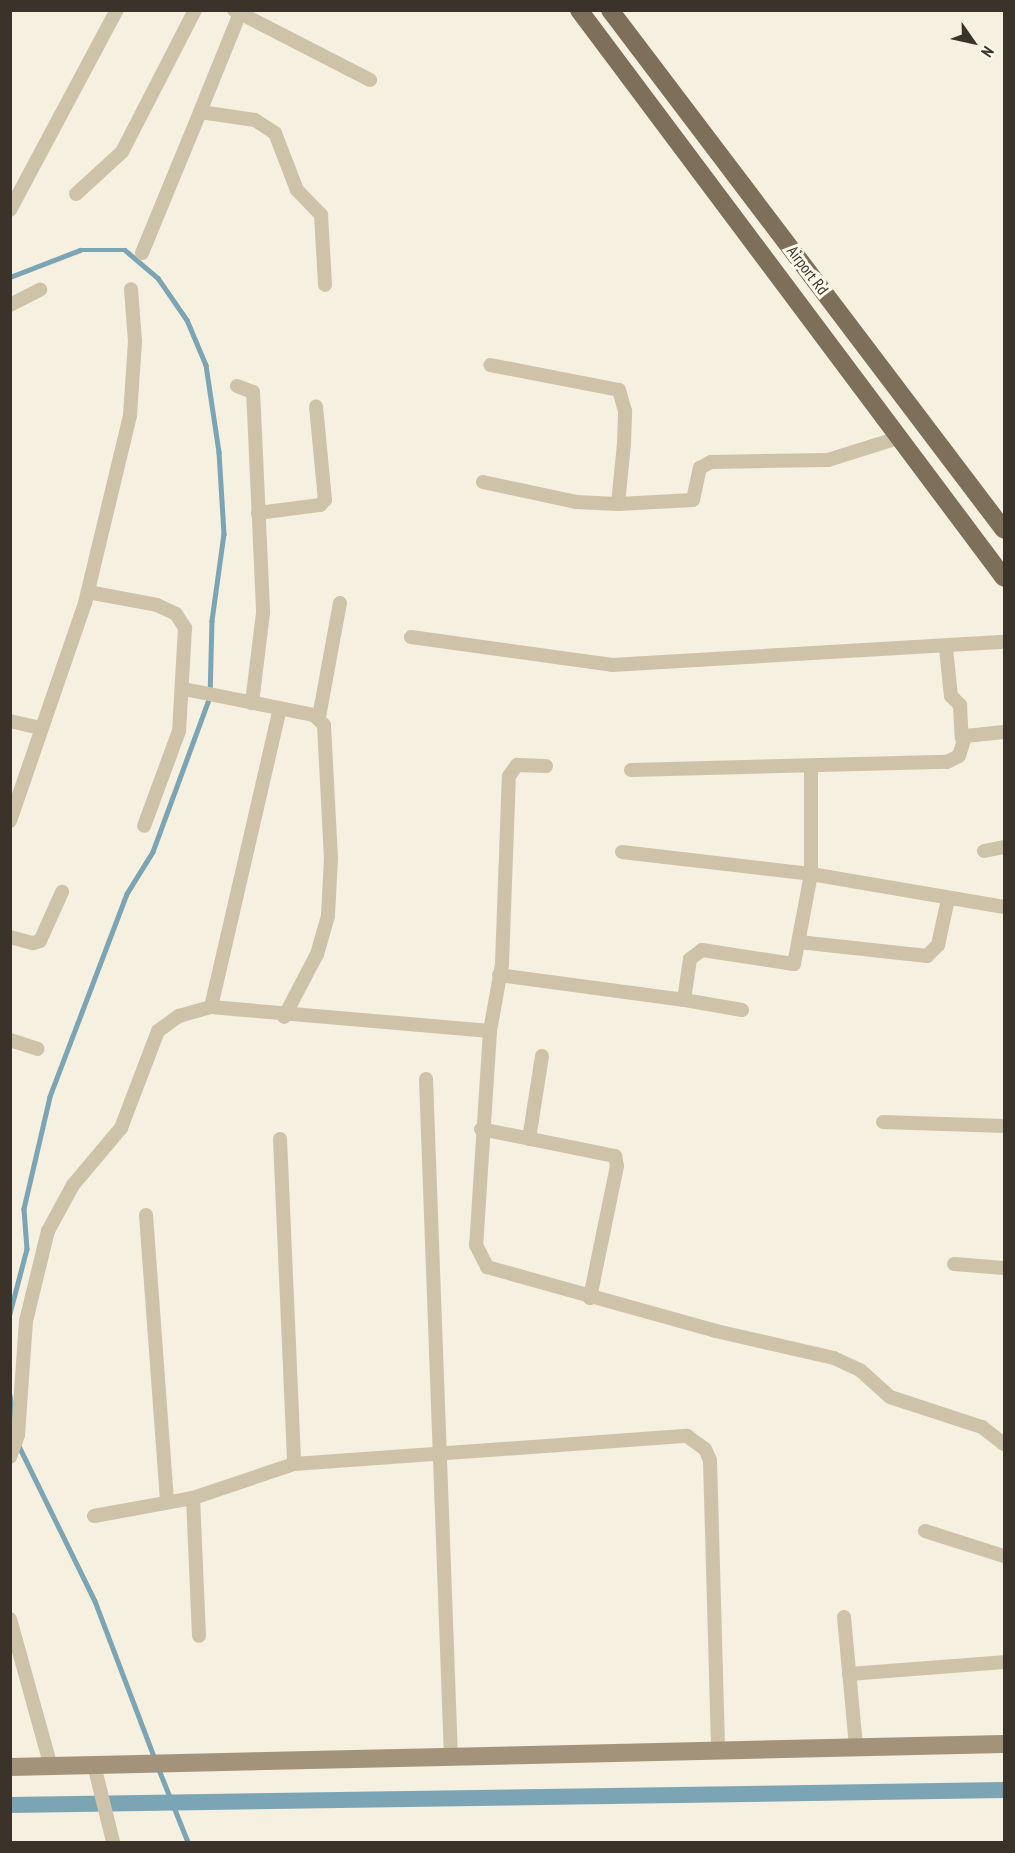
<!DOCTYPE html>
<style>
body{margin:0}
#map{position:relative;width:1015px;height:1853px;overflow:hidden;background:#f5f0df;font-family:"PT Sans Narrow",sans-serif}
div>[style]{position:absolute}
.stream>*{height:4.5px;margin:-2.25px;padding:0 2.25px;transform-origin:2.25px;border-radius:2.25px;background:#7ba4b4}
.canal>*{height:16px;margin:-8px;padding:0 8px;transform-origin:8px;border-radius:8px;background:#7ba4b4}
.street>*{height:14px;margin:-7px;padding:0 7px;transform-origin:7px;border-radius:7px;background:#cec3a9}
.secondary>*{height:18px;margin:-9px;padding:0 9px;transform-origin:9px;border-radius:9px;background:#a2937a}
.primary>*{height:18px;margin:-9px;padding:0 9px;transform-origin:9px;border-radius:9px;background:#7e6f5a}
span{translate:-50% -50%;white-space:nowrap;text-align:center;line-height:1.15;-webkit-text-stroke:6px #fcf8ec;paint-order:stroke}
.street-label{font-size:16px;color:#3b332a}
.frame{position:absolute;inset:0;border:12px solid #3b332a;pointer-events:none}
.north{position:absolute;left:943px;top:12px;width:60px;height:60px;-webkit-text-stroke:4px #fcf8ec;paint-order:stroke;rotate:124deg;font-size:16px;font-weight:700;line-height:24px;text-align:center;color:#3b332a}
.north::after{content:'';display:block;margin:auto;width:21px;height:27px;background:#3b332a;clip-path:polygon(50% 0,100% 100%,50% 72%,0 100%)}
</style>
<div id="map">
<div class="stream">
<i style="left:10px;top:277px;width:75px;rotate:-21.1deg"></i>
<i style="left:80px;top:250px;width:45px"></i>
<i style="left:125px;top:250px;width:43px;rotate:40.3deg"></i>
<i style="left:158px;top:278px;width:51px;rotate:55.4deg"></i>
<i style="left:187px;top:320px;width:49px;rotate:67.1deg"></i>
<i style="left:206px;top:365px;width:88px;rotate:81.5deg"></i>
<i style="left:219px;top:452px;width:82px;rotate:86.5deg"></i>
<i style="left:224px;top:534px;width:88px;rotate:97.9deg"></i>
<i style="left:212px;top:621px;width:76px;rotate:91.5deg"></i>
<i style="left:210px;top:697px;width:165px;rotate:110.2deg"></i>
<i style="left:153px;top:852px;width:49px;rotate:121.8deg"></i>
<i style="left:127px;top:894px;width:217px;rotate:110.8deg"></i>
<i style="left:50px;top:1097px;width:115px;rotate:103.1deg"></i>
<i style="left:24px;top:1209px;width:40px;rotate:85.7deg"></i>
<i style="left:27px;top:1249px;width:67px;rotate:104.7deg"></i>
<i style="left:10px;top:1395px;width:25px;rotate:81deg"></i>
<i style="left:19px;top:1446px;width:173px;rotate:63.9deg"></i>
<i style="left:95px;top:1601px;width:169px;rotate:69.2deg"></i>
<i style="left:158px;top:1767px;width:81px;rotate:68.2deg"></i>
</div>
<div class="canal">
<i style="left:10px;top:1805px;width:994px;rotate:-0.86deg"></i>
</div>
<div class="street">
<i style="left:234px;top:10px;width:153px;rotate:27.2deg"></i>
<i style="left:240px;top:13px;width:107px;rotate:112deg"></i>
<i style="left:200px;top:112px;width:56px;rotate:8.3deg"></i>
<i style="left:255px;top:120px;width:24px;rotate:33deg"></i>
<i style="left:275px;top:133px;width:61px;rotate:68.9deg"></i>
<i style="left:297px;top:190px;width:35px;rotate:46deg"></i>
<i style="left:321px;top:215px;width:70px;rotate:86.7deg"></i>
<i style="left:76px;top:194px;width:62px;rotate:-42.4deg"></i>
<i style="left:122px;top:152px;width:160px;rotate:-62.8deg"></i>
<i style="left:10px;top:210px;width:227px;rotate:-61.9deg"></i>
<i style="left:142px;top:253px;width:152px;rotate:-67.6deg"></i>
<i style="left:10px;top:305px;width:34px;rotate:-27deg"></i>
<i style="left:237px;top:386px;width:17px;rotate:21deg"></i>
<i style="left:253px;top:392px;width:19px;rotate:87deg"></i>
<i style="left:254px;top:411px;width:202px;rotate:87.4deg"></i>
<i style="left:263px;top:613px;width:91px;rotate:97deg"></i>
<i style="left:483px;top:482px;width:95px;rotate:12.1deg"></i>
<i style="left:576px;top:502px;width:42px;rotate:2.7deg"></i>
<i style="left:618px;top:504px;width:60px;rotate:-84.3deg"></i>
<i style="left:624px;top:444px;width:33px;rotate:-88deg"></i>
<i style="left:625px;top:411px;width:22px;rotate:-106deg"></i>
<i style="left:619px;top:390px;width:131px;rotate:-169deg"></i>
<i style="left:618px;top:504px;width:75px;rotate:-3.1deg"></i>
<i style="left:693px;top:500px;width:33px;rotate:-78deg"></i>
<i style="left:700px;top:468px;width:13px;rotate:-29deg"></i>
<i style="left:711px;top:462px;width:117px;rotate:-1deg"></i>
<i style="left:828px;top:460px;width:73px;rotate:-17.4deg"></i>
<i style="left:258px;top:513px;width:63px;rotate:-7.4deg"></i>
<i style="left:320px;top:505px;width:7px;rotate:-45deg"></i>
<i style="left:325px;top:500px;width:94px;rotate:-95.5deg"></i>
<i style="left:88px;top:592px;width:70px;rotate:10.7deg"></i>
<i style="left:157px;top:605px;width:21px;rotate:25deg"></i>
<i style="left:176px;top:614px;width:17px;rotate:57deg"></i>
<i style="left:185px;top:628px;width:103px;rotate:93.3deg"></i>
<i style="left:179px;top:731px;width:101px;rotate:110.2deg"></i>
<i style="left:411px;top:637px;width:203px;rotate:7.9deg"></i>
<i style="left:612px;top:665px;width:393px;rotate:-3.4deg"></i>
<i style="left:946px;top:648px;width:48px;rotate:84.1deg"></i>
<i style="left:951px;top:696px;width:13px;rotate:45deg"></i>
<i style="left:960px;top:705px;width:33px;rotate:87deg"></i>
<i style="left:184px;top:689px;width:133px;rotate:11.3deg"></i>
<i style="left:314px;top:715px;width:14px;rotate:45deg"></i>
<i style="left:324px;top:725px;width:133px;rotate:87deg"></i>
<i style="left:331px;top:858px;width:58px;rotate:93deg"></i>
<i style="left:328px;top:916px;width:40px;rotate:106deg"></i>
<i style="left:317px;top:954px;width:71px;rotate:117.6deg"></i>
<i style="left:319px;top:717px;width:116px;rotate:-79.6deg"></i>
<i style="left:10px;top:721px;width:31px;rotate:13deg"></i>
<i style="left:631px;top:770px;width:316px;rotate:-1.5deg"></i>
<i style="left:947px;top:762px;width:13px;rotate:-27deg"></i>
<i style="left:959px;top:756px;width:21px;rotate:-73deg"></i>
<i style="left:965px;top:736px;width:39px;rotate:-6deg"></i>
<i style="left:10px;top:821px;width:231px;rotate:-71deg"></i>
<i style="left:85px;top:603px;width:193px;rotate:-76.5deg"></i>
<i style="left:130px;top:415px;width:74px;rotate:-86.1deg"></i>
<i style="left:135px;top:341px;width:52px;rotate:-94.4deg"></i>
<i style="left:984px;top:851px;width:20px;rotate:-11deg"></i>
<i style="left:622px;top:852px;width:190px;rotate:6.6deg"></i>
<i style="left:811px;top:874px;width:196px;rotate:9.7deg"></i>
<i style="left:10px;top:937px;width:24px;rotate:15deg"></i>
<i style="left:33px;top:943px;width:7px;rotate:-16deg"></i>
<i style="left:40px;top:941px;width:54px;rotate:-65.8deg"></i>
<i style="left:799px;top:942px;width:129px;rotate:6.2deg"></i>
<i style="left:927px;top:956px;width:16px;rotate:-45deg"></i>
<i style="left:938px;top:945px;width:47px;rotate:-77.7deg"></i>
<i style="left:499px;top:975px;width:187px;rotate:7.7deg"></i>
<i style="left:211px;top:1007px;width:306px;rotate:-77deg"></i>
<i style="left:742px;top:1010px;width:59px;rotate:-170.2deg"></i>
<i style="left:684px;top:1000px;width:41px;rotate:-81.7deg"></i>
<i style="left:690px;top:959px;width:15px;rotate:-37deg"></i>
<i style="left:702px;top:950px;width:93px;rotate:8.7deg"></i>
<i style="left:794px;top:964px;width:92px;rotate:-79.3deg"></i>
<i style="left:811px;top:874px;width:106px;rotate:-90deg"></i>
<i style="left:490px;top:1031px;width:68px;rotate:-79.8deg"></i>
<i style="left:502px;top:964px;width:188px;rotate:-87.9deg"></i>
<i style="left:509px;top:776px;width:14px;rotate:-54deg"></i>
<i style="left:517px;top:765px;width:29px;rotate:2deg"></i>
<i style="left:10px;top:1040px;width:29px;rotate:18deg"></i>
<i style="left:426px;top:1079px;width:677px;rotate:87.89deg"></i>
<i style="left:883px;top:1122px;width:121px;rotate:1.9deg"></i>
<i style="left:481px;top:1129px;width:137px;rotate:11.4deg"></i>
<i style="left:615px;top:1156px;width:10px;rotate:79deg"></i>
<i style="left:617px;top:1166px;width:135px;rotate:101.6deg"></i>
<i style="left:280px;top:1139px;width:325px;rotate:87.5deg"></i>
<i style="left:529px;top:1139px;width:84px;rotate:-81.1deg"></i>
<i style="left:146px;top:1215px;width:287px;rotate:85.8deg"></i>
<i style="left:954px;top:1264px;width:50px;rotate:4.6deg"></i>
<i style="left:10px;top:1457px;width:23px;rotate:-70deg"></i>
<i style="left:18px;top:1435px;width:114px;rotate:-86deg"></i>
<i style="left:26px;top:1321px;width:93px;rotate:-76.3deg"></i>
<i style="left:48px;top:1231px;width:52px;rotate:-61.5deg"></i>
<i style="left:73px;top:1185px;width:75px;rotate:-49.9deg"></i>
<i style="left:121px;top:1128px;width:104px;rotate:-69.1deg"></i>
<i style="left:158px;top:1031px;width:26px;rotate:-36deg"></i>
<i style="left:179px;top:1016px;width:33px;rotate:-16deg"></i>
<i style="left:211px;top:1007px;width:280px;rotate:4.9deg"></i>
<i style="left:490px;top:1031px;width:214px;rotate:93.7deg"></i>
<i style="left:476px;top:1245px;width:25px;rotate:63deg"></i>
<i style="left:487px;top:1267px;width:238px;rotate:15.6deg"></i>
<i style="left:716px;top:1331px;width:121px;rotate:12.9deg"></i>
<i style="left:834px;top:1358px;width:29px;rotate:25deg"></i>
<i style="left:860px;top:1370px;width:40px;rotate:42deg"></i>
<i style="left:890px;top:1397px;width:97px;rotate:18.1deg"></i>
<i style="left:982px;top:1427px;width:28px;rotate:38deg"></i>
<i style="left:193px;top:1498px;width:138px;rotate:87.5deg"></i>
<i style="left:94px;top:1516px;width:101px;rotate:-10.3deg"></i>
<i style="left:193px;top:1498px;width:107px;rotate:-18.6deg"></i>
<i style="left:294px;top:1464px;width:394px;rotate:-4.1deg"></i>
<i style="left:687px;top:1436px;width:22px;rotate:36deg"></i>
<i style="left:705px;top:1449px;width:12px;rotate:66deg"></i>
<i style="left:710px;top:1460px;width:290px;rotate:88.4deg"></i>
<i style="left:925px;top:1531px;width:83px;rotate:17.6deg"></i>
<i style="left:844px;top:1617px;width:131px;rotate:84.7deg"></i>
<i style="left:10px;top:1619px;width:154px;rotate:74.5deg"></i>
<i style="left:849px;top:1674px;width:155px;rotate:-4.4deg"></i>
<i style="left:94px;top:1765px;width:79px;rotate:76.1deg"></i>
</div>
<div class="secondary">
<i style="left:10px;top:1767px;width:994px;rotate:-1.33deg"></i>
</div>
<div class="primary">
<i style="left:579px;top:10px;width:709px;rotate:53.19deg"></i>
<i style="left:610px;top:10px;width:652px;rotate:52.85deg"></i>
</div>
<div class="street-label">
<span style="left:808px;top:270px;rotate:53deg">Airport Rd</span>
</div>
<div class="frame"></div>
<div class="north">N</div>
</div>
